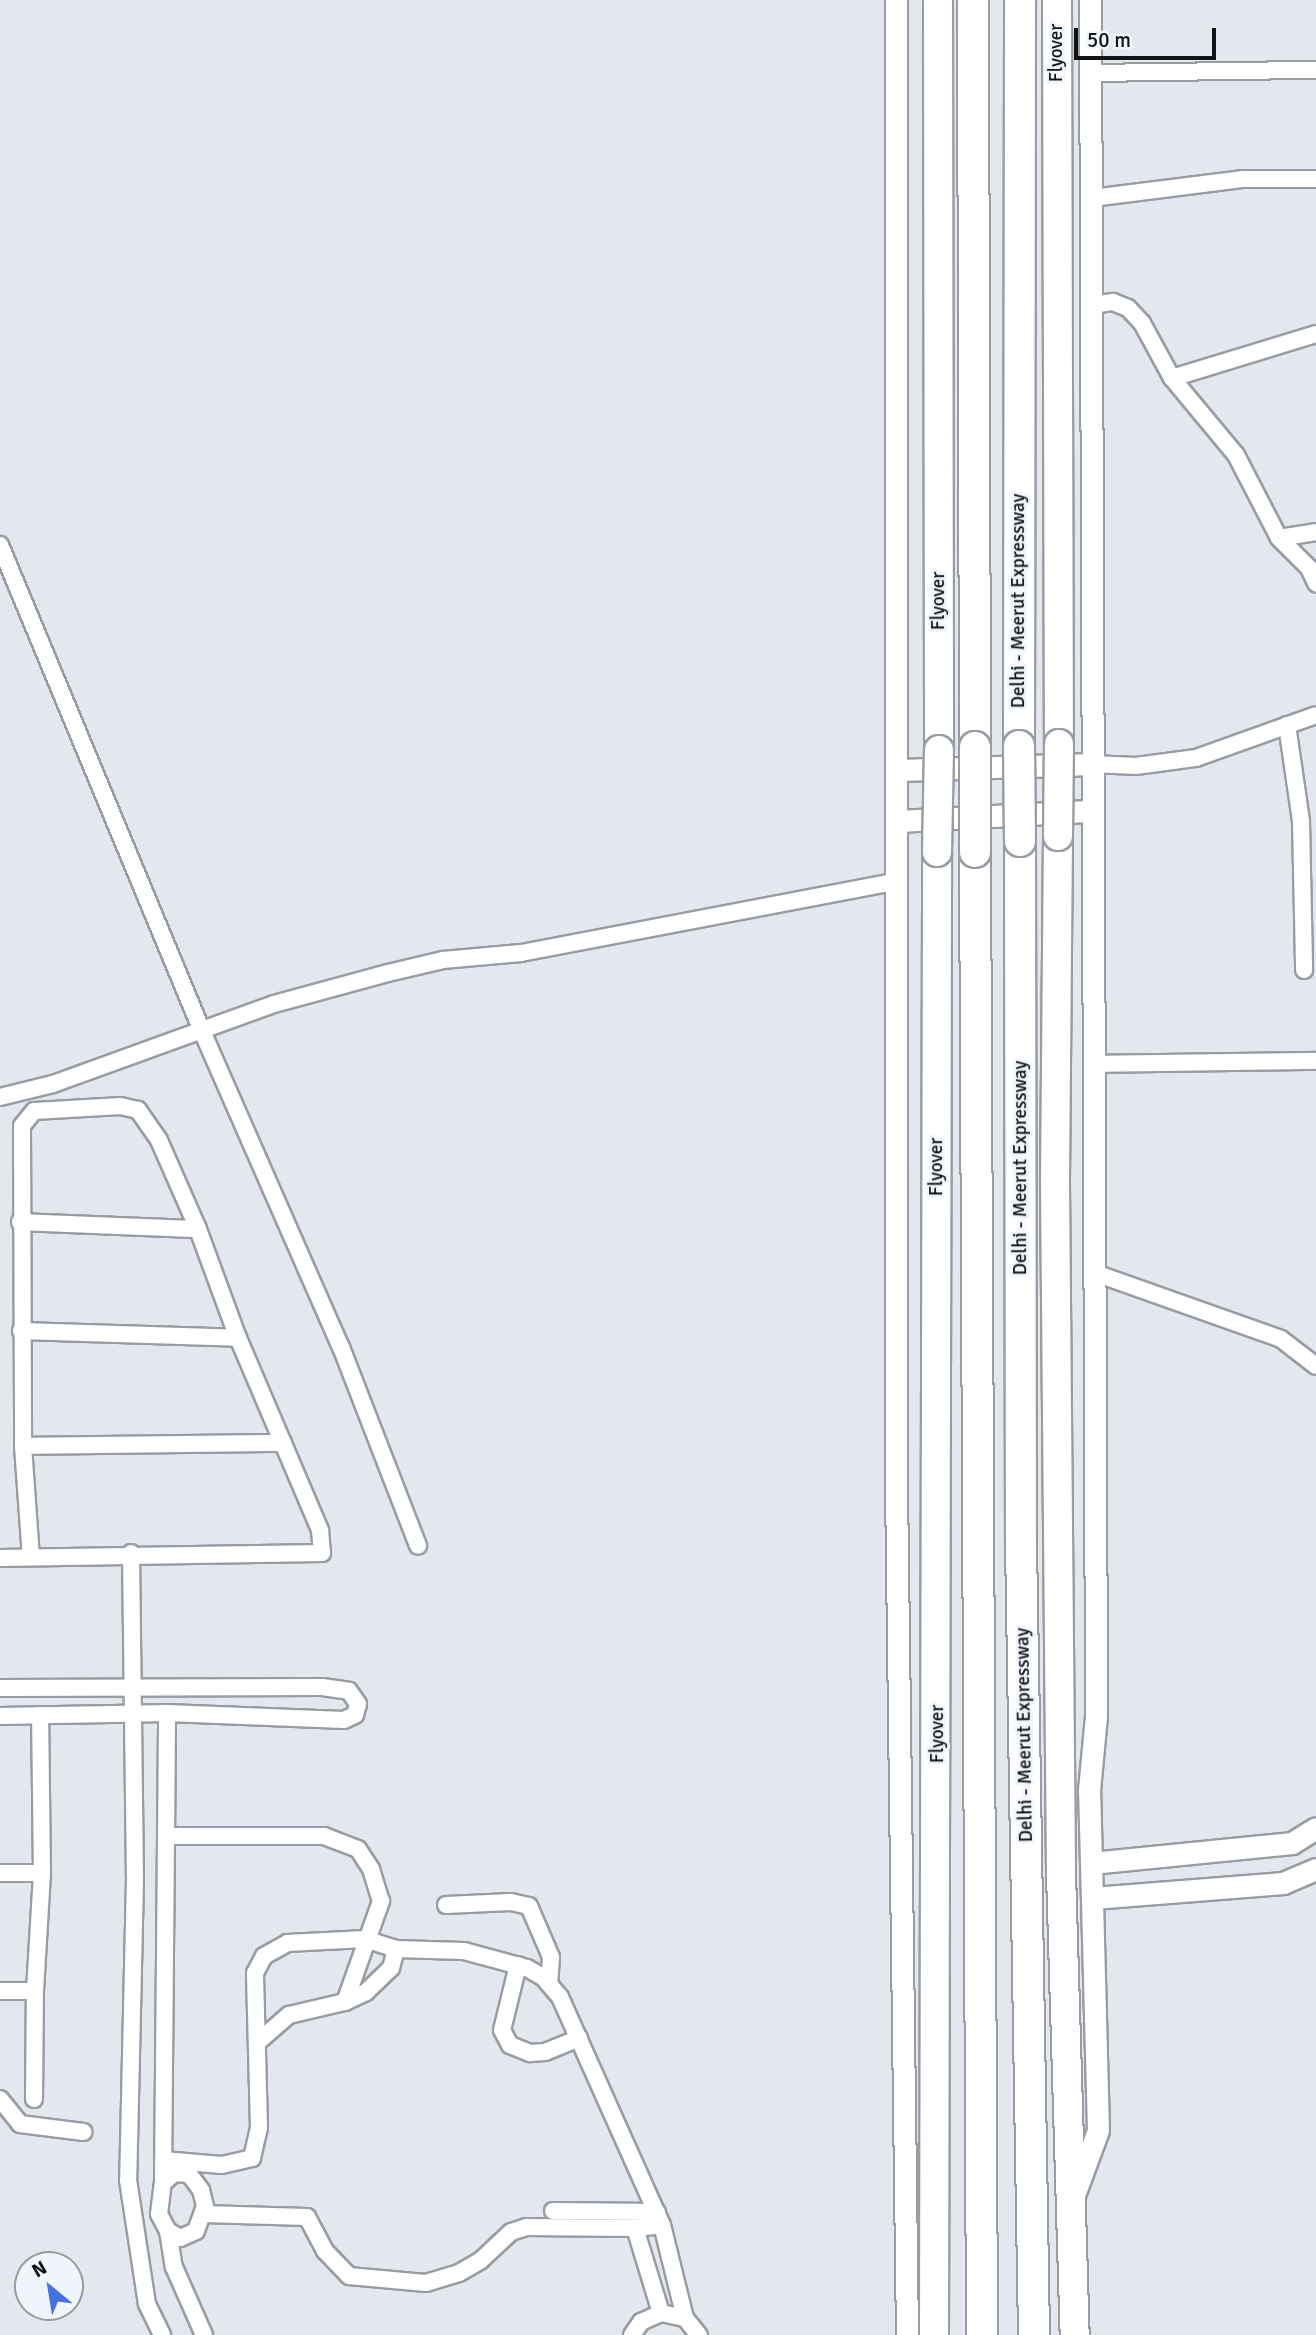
<!DOCTYPE html>
<style>
body{margin:0}
#map{position:relative;width:1316px;height:2335px;overflow:hidden;background:#e3e8ef;font-family:Signika,sans-serif}
div>[style]{position:absolute}
.roads{filter:drop-shadow(2px 0 #989da4) drop-shadow(-2px 0 #989da4) drop-shadow(0 2px #989da4) drop-shadow(0 -2px #989da4)}
.minor>*{height:16px;margin:-8px;padding:0 8px;transform-origin:8px;border-radius:8px;background:#fff}
.tertiary>*{height:21px;margin:-10.5px;padding:0 10.5px;transform-origin:10.5px;border-radius:10.5px;background:#fff}
.trunk>*{height:28px;margin:-14px;padding:0 14px;transform-origin:14px;border-radius:14px;background:#fff}
.motorway>*{height:30px;margin:-15px;padding:0 15px;transform-origin:15px;border-radius:15px;background:#fff}
.bridges{filter:drop-shadow(2px 0 #989da4) drop-shadow(-2px 0 #989da4) drop-shadow(0 2px #989da4) drop-shadow(0 -2px #989da4)}
.trunk-bridge>*{height:28px;margin:-14px;padding:0 14px;transform-origin:14px;border-radius:14px;background:#fff}
.motorway-bridge>*{height:30px;margin:-15px;padding:0 15px;transform-origin:15px;border-radius:15px;background:#fff}
span{translate:-50% -50%;white-space:nowrap;text-align:center;line-height:1.15;-webkit-text-stroke:6px #f0f5fc;paint-order:stroke}
.street-label{font-size:19px;color:#111315}
.north{position:absolute;left:14px;top:2251px;width:70px;height:70px;box-sizing:border-box;background:#f0f5fc;border:2px solid #979ba0;border-radius:50%;rotate:330deg;font-size:19px;font-weight:700;line-height:28px;text-align:center;color:#111315}
.north::after{content:'';display:block;margin:auto;width:24px;height:32px;background:#4372e4;clip-path:polygon(50% 0,100% 100%,50% 72%,0 100%)}
.scale{position:absolute;left:1074px;top:28px;width:142px;height:32px;box-sizing:border-box;border:4px solid #111315;border-top:0;padding-left:9px;font-size:21px;line-height:24px;white-space:nowrap;color:#111315;-webkit-text-stroke:5px #f0f5fc;paint-order:stroke}
</style>
<div id="map">
<div class="roads">
<div class="minor">
<i style="left:1090px;top:73px;width:226px;rotate:-0.8deg"></i>
<i style="left:1092px;top:198px;width:151px;rotate:-7.2deg"></i>
<i style="left:1242px;top:179px;width:74px"></i>
<i style="left:1093px;top:305px;width:20px;rotate:-9deg"></i>
<i style="left:1113px;top:302px;width:16px;rotate:22deg"></i>
<i style="left:1128px;top:308px;width:21px;rotate:47deg"></i>
<i style="left:1142px;top:323px;width:63px;rotate:61.4deg"></i>
<i style="left:1172px;top:378px;width:100px;rotate:50.3deg"></i>
<i style="left:1236px;top:455px;width:93px;rotate:62.6deg"></i>
<i style="left:1279px;top:538px;width:42px;rotate:45deg"></i>
<i style="left:1309px;top:568px;width:17px;rotate:65deg"></i>
<i style="left:1172px;top:378px;width:151px;rotate:-17deg"></i>
<i style="left:1279px;top:538px;width:37px;rotate:-9deg"></i>
<i style="left:0;top:545px;width:526px;rotate:67.43deg"></i>
<i style="left:202px;top:1031px;width:345px;rotate:66.3deg"></i>
<i style="left:341px;top:1347px;width:213px;rotate:68.8deg"></i>
<i style="left:1287px;top:725px;width:97px;rotate:81.7deg"></i>
<i style="left:1301px;top:821px;width:149px;rotate:88.8deg"></i>
<i style="left:1092px;top:764px;width:44px;rotate:2.6deg"></i>
<i style="left:1136px;top:766px;width:61px;rotate:-7.6deg"></i>
<i style="left:1196px;top:758px;width:127px;rotate:-19.7deg"></i>
<i style="left:1095px;top:1064px;width:221px;rotate:-0.8deg"></i>
<i style="left:0;top:1097px;width:55px;rotate:-13.8deg"></i>
<i style="left:53px;top:1084px;width:235px;rotate:-19.9deg"></i>
<i style="left:274px;top:1004px;width:118px;rotate:-15.2deg"></i>
<i style="left:388px;top:973px;width:57px;rotate:-13.3deg"></i>
<i style="left:443px;top:960px;width:78px;rotate:-5.1deg"></i>
<i style="left:521px;top:953px;width:384px;rotate:-10.8deg"></i>
<i style="left:20px;top:1222px;width:178px;rotate:2.3deg"></i>
<i style="left:1095px;top:1273px;width:197px;rotate:19.5deg"></i>
<i style="left:1281px;top:1339px;width:44px;rotate:37.6deg"></i>
<i style="left:21px;top:1331px;width:217px;rotate:1.8deg"></i>
<i style="left:23px;top:1446px;width:260px;rotate:-0.7deg"></i>
<i style="left:131px;top:1553px;width:326px;rotate:89.3deg"></i>
<i style="left:135px;top:1879px;width:301px;rotate:91.3deg"></i>
<i style="left:128px;top:2180px;width:125px;rotate:81.3deg"></i>
<i style="left:147px;top:2304px;width:34px;rotate:64deg"></i>
<i style="left:0;top:1558px;width:322px;rotate:-0.9deg"></i>
<i style="left:322px;top:1553px;width:23px;rotate:-95deg"></i>
<i style="left:320px;top:1530px;width:209px;rotate:-113.1deg"></i>
<i style="left:238px;top:1338px;width:116px;rotate:-110.2deg"></i>
<i style="left:198px;top:1229px;width:97px;rotate:-113.7deg"></i>
<i style="left:159px;top:1140px;width:37px;rotate:-125deg"></i>
<i style="left:138px;top:1110px;width:17px;rotate:-167deg"></i>
<i style="left:121px;top:1106px;width:87px;rotate:176.7deg"></i>
<i style="left:34px;top:1111px;width:19px;rotate:129deg"></i>
<i style="left:22px;top:1126px;width:320px;rotate:89.8deg"></i>
<i style="left:23px;top:1446px;width:111px;rotate:85.9deg"></i>
<i style="left:0;top:1688px;width:322px;rotate:-0.2deg"></i>
<i style="left:322px;top:1687px;width:27px;rotate:8deg"></i>
<i style="left:349px;top:1691px;width:16px;rotate:55deg"></i>
<i style="left:358px;top:1704px;width:11px;rotate:105deg"></i>
<i style="left:355px;top:1715px;width:12px;rotate:156deg"></i>
<i style="left:344px;top:1720px;width:177px;rotate:-177.7deg"></i>
<i style="left:167px;top:1713px;width:167px;rotate:179deg"></i>
<i style="left:166px;top:1836px;width:158px"></i>
<i style="left:324px;top:1836px;width:36px;rotate:21deg"></i>
<i style="left:358px;top:1849px;width:24px;rotate:57deg"></i>
<i style="left:371px;top:1869px;width:34px;rotate:73deg"></i>
<i style="left:381px;top:1901px;width:107px;rotate:109.6deg"></i>
<i style="left:0;top:1873px;width:42px"></i>
<i style="left:446px;top:1905px;width:65px;rotate:-2.6deg"></i>
<i style="left:511px;top:1902px;width:18px;rotate:13deg"></i>
<i style="left:529px;top:1906px;width:56px;rotate:66.7deg"></i>
<i style="left:551px;top:1957px;width:27px;rotate:94deg"></i>
<i style="left:518px;top:1965px;width:67px;rotate:103.8deg"></i>
<i style="left:502px;top:2030px;width:17px;rotate:62deg"></i>
<i style="left:510px;top:2045px;width:22px;rotate:22deg"></i>
<i style="left:530px;top:2053px;width:15px;rotate:-4deg"></i>
<i style="left:545px;top:2052px;width:37px;rotate:-22deg"></i>
<i style="left:0;top:1991px;width:35px"></i>
<i style="left:35px;top:1991px;width:118px;rotate:-86.6deg"></i>
<i style="left:42px;top:1873px;width:158px;rotate:-90.7deg"></i>
<i style="left:259px;top:2041px;width:40px;rotate:-41deg"></i>
<i style="left:289px;top:2015px;width:57px;rotate:-13.1deg"></i>
<i style="left:345px;top:2002px;width:23px;rotate:-25deg"></i>
<i style="left:366px;top:1992px;width:35px;rotate:-44deg"></i>
<i style="left:391px;top:1968px;width:20px;rotate:-75deg"></i>
<i style="left:0;top:2099px;width:32px;rotate:51deg"></i>
<i style="left:20px;top:2124px;width:64px;rotate:7.2deg"></i>
<i style="left:34px;top:2099px;width:108px;rotate:-89.5deg"></i>
<i style="left:163px;top:2160px;width:59px;rotate:4.8deg"></i>
<i style="left:222px;top:2165px;width:31px;rotate:-13deg"></i>
<i style="left:252px;top:2158px;width:31px;rotate:-77deg"></i>
<i style="left:259px;top:2128px;width:155px;rotate:-91.5deg"></i>
<i style="left:255px;top:1973px;width:19px;rotate:-62deg"></i>
<i style="left:264px;top:1956px;width:26px;rotate:-29deg"></i>
<i style="left:287px;top:1943px;width:78px;rotate:-2.9deg"></i>
<i style="left:365px;top:1939px;width:33px;rotate:18deg"></i>
<i style="left:396px;top:1949px;width:68px;rotate:1.7deg"></i>
<i style="left:464px;top:1951px;width:65px;rotate:15.1deg"></i>
<i style="left:527px;top:1968px;width:20px;rotate:30deg"></i>
<i style="left:544px;top:1978px;width:25px;rotate:50deg"></i>
<i style="left:560px;top:1997px;width:250px;rotate:65.9deg"></i>
<i style="left:174px;top:2173px;width:15px;rotate:4deg"></i>
<i style="left:189px;top:2174px;width:20px;rotate:53deg"></i>
<i style="left:201px;top:2190px;width:16px;rotate:76deg"></i>
<i style="left:205px;top:2206px;width:27px;rotate:110deg"></i>
<i style="left:196px;top:2231px;width:17px;rotate:156deg"></i>
<i style="left:180px;top:2238px;width:14px;rotate:-150deg"></i>
<i style="left:168px;top:2231px;width:19px;rotate:-118deg"></i>
<i style="left:159px;top:2214px;width:31px;rotate:-83deg"></i>
<i style="left:163px;top:2183px;width:15px;rotate:-42deg"></i>
<i style="left:163px;top:2183px;width:470px;rotate:-89.5deg"></i>
<i style="left:553px;top:2211px;width:104px;rotate:0.6deg"></i>
<i style="left:203px;top:2214px;width:104px;rotate:1.7deg"></i>
<i style="left:307px;top:2217px;width:38px;rotate:62deg"></i>
<i style="left:325px;top:2251px;width:35px;rotate:46deg"></i>
<i style="left:349px;top:2276px;width:77px;rotate:5.2deg"></i>
<i style="left:426px;top:2283px;width:34px;rotate:-17deg"></i>
<i style="left:459px;top:2273px;width:24px;rotate:-30deg"></i>
<i style="left:480px;top:2261px;width:42px;rotate:-43.1deg"></i>
<i style="left:511px;top:2232px;width:16px;rotate:-18deg"></i>
<i style="left:526px;top:2227px;width:109px;rotate:0.5deg"></i>
<i style="left:635px;top:2228px;width:89px;rotate:73deg"></i>
<i style="left:635px;top:2228px;width:27px;rotate:-6deg"></i>
<i style="left:662px;top:2225px;width:96px;rotate:76.1deg"></i>
<i style="left:168px;top:2231px;width:36px;rotate:81deg"></i>
<i style="left:174px;top:2267px;width:74px;rotate:66.2deg"></i>
<i style="left:632px;top:2335px;width:16px;rotate:-55deg"></i>
<i style="left:641px;top:2322px;width:22px;rotate:-24deg"></i>
<i style="left:661px;top:2313px;width:25px;rotate:12deg"></i>
<i style="left:685px;top:2318px;width:22px;rotate:51deg"></i>
</div>
<div class="tertiary">
<i style="left:896px;top:0;width:1485px;rotate:90deg"></i>
<i style="left:896px;top:1485px;width:850px;rotate:89.26deg"></i>
<i style="left:899px;top:770px;width:193px;rotate:-1.8deg"></i>
<i style="left:898px;top:821px;width:194px;rotate:-3deg"></i>
<i style="left:1091px;top:1863px;width:202px;rotate:-5.7deg"></i>
<i style="left:1292px;top:1843px;width:28px;rotate:-32deg"></i>
<i style="left:1093px;top:1898px;width:191px;rotate:-4.5deg"></i>
<i style="left:1283px;top:1883px;width:36px;rotate:-23deg"></i>
<i style="left:1074px;top:2195px;width:69px;rotate:-69.7deg"></i>
<i style="left:1098px;top:2130px;width:340px;rotate:-91.5deg"></i>
<i style="left:1089px;top:1790px;width:74px;rotate:-84.6deg"></i>
<i style="left:1096px;top:1716px;width:1716px;rotate:-90.2deg"></i>
</div>
<div class="trunk">
<i style="left:938px;top:0;width:750px;rotate:89.92deg"></i>
<i style="left:1057px;top:0;width:744px;rotate:89.85deg"></i>
<i style="left:1058px;top:836px;width:348px;rotate:90.5deg"></i>
<i style="left:1055px;top:1184px;width:689px;rotate:89.5deg"></i>
<i style="left:1061px;top:1873px;width:462px;rotate:88.3deg"></i>
<i style="left:934px;top:2335px;width:1483px;rotate:-89.88deg"></i>
</div>
<div class="motorway">
<i style="left:973px;top:0;width:747px;rotate:89.85deg"></i>
<i style="left:1019px;top:746px;width:746px;rotate:-89.92deg"></i>
<i style="left:1020px;top:841px;width:702px;rotate:89.92deg"></i>
<i style="left:1021px;top:1543px;width:792px;rotate:89.06deg"></i>
<i style="left:975px;top:852px;width:1483px;rotate:89.73deg"></i>
</div>
</div>
<div class="bridges">
<div class="trunk-bridge">
<i style="left:1058px;top:836px;width:92px;rotate:-89.4deg"></i>
<i style="left:937px;top:852px;width:102px;rotate:-88.9deg"></i>
</div>
<div class="motorway-bridge">
<i style="left:1019px;top:746px;width:95px;rotate:89.4deg"></i>
<i style="left:975px;top:852px;width:105px;rotate:-90deg"></i>
</div>
</div>
<div class="street-label">
<span style="left:1057px;top:53px;rotate:-90deg">Flyover</span>
<span style="left:939px;top:601px;rotate:-90deg">Flyover</span>
<span style="left:1019px;top:601px;rotate:-90deg">Delhi - Meerut Expressway</span>
<span style="left:937px;top:1167px;rotate:-90deg">Flyover</span>
<span style="left:1021px;top:1168px;rotate:-90deg">Delhi - Meerut Expressway</span>
<span style="left:938px;top:1734px;rotate:-90deg">Flyover</span>
<span style="left:1025px;top:1735px;rotate:-91deg">Delhi - Meerut Expressway</span>
</div>
<div class="north">N</div>
<div class="scale">50 m</div>
</div>
